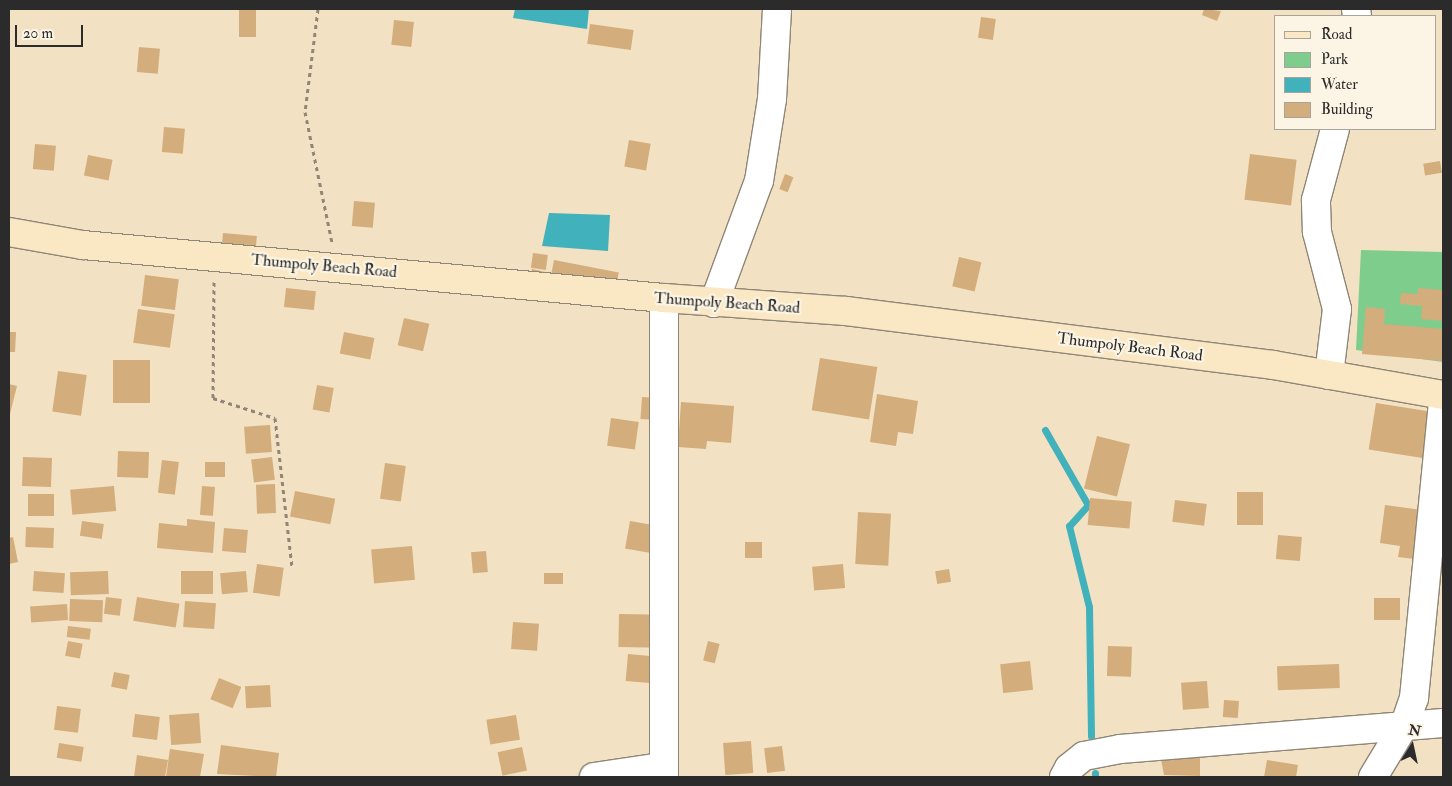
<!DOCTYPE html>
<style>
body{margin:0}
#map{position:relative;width:1452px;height:786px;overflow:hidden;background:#f3e1c3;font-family:"IM FELL Double Pica",serif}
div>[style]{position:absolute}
.green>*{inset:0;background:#7ecd8d}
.water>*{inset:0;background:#41b1bb}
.stream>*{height:7px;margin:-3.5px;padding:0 3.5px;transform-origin:3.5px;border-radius:3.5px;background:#41b1bb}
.building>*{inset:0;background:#d3ad7b;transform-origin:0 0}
.path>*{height:3px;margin-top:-1.5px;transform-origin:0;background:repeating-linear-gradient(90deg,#8f8677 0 4px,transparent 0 8px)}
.roads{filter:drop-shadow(1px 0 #8f8677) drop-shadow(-1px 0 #8f8677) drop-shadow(0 1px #8f8677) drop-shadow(0 -1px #8f8677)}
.street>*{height:28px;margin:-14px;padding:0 14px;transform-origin:14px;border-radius:14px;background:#fff}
.secondary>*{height:28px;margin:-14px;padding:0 14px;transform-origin:14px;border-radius:14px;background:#fae7c3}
span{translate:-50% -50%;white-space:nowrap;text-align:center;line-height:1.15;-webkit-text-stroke:4.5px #fcf5e5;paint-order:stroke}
.street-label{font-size:16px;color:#2b2b2b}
.frame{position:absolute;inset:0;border:10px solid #2b2b2b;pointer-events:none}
.legend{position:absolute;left:1274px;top:15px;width:162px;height:115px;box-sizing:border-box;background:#fcf5e5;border:1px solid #a8a49b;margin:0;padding:6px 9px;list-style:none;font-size:15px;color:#2b2b2b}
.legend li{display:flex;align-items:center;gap:10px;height:25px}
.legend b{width:25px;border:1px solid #a8a49b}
.north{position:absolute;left:1387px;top:721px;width:50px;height:50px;-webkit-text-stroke:4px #fcf5e5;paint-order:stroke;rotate:10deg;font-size:14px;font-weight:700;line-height:20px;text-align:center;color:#2b2b2b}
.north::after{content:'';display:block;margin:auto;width:18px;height:22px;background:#2b2b2b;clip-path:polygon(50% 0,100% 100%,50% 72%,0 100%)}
.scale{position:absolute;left:15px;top:25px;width:68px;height:22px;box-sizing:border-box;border:2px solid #2b2b2b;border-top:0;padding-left:6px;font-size:15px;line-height:18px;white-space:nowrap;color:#2b2b2b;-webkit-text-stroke:4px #fcf5e5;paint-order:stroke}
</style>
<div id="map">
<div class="green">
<i style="clip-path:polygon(1361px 250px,1443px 252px,1443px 362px,1356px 350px)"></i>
</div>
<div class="water">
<i style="clip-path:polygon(515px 9px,589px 9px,587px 29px,513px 18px)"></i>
<i style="clip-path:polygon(549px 213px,610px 215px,608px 251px,542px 246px)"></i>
</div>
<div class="stream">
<i style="left:1045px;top:430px;width:86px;rotate:60.2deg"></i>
<i style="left:1088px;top:505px;width:28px;rotate:132deg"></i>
<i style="left:1069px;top:526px;width:83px;rotate:76.1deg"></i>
<i style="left:1089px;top:607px;width:129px;rotate:89.1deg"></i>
<i style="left:1095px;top:773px;width:4px;rotate:90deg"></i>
</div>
<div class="building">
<i style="left:239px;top:9px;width:17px;height:28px"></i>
<i style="clip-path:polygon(1204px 9px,1221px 11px,1217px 21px,1202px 15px)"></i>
<i style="left:981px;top:17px;width:15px;height:21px;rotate:8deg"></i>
<i style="left:394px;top:20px;width:20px;height:25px;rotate:6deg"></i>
<i style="left:590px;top:24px;width:44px;height:20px;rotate:8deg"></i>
<i style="left:139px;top:47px;width:21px;height:25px;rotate:5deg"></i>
<i style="left:164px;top:127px;width:21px;height:25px;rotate:5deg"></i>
<i style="left:629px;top:140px;width:22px;height:27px;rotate:10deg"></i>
<i style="left:35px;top:144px;width:21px;height:25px;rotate:5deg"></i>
<i style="left:1250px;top:154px;width:47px;height:46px;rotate:7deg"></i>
<i style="left:88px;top:155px;width:25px;height:21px;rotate:11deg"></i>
<i style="left:1440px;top:161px;width:12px;height:17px;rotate:81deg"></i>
<i style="left:785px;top:174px;width:9px;height:16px;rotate:21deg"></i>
<i style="left:354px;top:201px;width:21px;height:25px;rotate:5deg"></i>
<i style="left:223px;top:233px;width:34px;height:14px;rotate:5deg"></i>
<i style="left:533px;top:253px;width:15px;height:15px;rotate:8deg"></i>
<i style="left:959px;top:257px;width:23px;height:30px;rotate:13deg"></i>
<i style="left:554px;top:260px;width:66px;height:17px;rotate:11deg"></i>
<i style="left:532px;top:269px;width:14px;height:15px;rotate:12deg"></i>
<i style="left:145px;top:275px;width:34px;height:31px;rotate:7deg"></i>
<i style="left:286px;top:288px;width:30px;height:19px;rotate:6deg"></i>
<i style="clip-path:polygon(1418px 288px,1443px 290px,1443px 321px,1421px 319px,1422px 306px,1400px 304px,1401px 293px,1418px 294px)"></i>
<i style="clip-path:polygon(1366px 307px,1385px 309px,1384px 324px,1443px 329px,1443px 361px,1362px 354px)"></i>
<i style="left:138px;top:309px;width:37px;height:34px;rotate:8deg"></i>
<i style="left:404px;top:318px;width:26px;height:28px;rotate:13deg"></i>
<i style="clip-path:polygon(9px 332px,16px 332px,15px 352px,9px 352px)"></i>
<i style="left:344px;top:332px;width:31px;height:22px;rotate:11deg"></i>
<i style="left:820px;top:358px;width:58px;height:53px;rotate:9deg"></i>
<i style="left:113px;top:360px;width:37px;height:43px"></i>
<i style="left:58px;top:371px;width:29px;height:41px;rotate:8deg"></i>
<i style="clip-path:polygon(9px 384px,17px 386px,9px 418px)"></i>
<i style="left:317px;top:385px;width:17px;height:25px;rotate:10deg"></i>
<i style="clip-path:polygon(877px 394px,918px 401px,913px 434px,898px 432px,896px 446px,870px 442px)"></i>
<i style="left:642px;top:397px;width:13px;height:22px;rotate:4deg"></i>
<i style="clip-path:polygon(681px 402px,734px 406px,731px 443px,707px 441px,706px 449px,678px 447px)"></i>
<i style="left:1376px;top:403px;width:61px;height:47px;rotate:9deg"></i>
<i style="left:611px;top:418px;width:28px;height:28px;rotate:8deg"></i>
<i style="left:270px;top:425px;width:27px;height:26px;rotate:86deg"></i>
<i style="left:1097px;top:436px;width:34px;height:54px;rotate:14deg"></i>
<i style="left:149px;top:452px;width:26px;height:31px;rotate:92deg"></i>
<i style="left:23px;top:457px;width:29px;height:29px;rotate:2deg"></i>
<i style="left:272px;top:457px;width:23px;height:21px;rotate:83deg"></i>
<i style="left:162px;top:460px;width:17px;height:33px;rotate:7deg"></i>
<i style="left:225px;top:462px;width:15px;height:20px;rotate:90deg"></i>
<i style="left:385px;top:463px;width:21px;height:36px;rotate:8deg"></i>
<i style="left:275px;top:484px;width:29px;height:19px;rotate:88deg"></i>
<i style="left:114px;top:486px;width:25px;height:44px;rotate:85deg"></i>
<i style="left:202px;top:486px;width:13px;height:29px;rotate:4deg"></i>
<i style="left:295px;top:491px;width:41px;height:26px;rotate:11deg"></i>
<i style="left:1237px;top:492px;width:26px;height:33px"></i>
<i style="left:54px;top:494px;width:22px;height:26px;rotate:90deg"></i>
<i style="left:1090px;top:498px;width:42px;height:27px;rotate:5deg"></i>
<i style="left:1175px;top:500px;width:32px;height:22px;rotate:7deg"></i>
<i style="clip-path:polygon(1385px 505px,1429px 511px,1423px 560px,1398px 557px,1400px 546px,1380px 543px)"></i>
<i style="left:858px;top:512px;width:33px;height:52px;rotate:3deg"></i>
<i style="clip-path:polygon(187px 519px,215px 522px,213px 553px,157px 548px,159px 523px,187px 526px)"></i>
<i style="left:82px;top:521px;width:22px;height:15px;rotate:8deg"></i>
<i style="left:630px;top:521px;width:29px;height:28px;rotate:10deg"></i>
<i style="left:26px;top:527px;width:28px;height:20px;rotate:2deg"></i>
<i style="left:224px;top:528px;width:24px;height:23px;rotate:5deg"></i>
<i style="left:1278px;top:535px;width:24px;height:24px;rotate:5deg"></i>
<i style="clip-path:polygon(13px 537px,18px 562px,9px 564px,9px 538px)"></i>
<i style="left:745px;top:542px;width:17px;height:16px"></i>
<i style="left:412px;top:546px;width:34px;height:41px;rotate:85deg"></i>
<i style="left:486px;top:551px;width:21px;height:15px;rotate:85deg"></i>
<i style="left:257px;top:564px;width:27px;height:29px;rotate:8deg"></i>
<i style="left:843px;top:564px;width:24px;height:31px;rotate:85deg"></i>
<i style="left:949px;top:569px;width:13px;height:14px;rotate:81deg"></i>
<i style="left:34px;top:571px;width:31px;height:20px;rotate:4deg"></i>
<i style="left:108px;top:571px;width:23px;height:38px;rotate:88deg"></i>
<i style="left:181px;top:571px;width:32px;height:23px"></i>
<i style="left:246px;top:571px;width:21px;height:26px;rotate:85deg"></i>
<i style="left:544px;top:573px;width:19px;height:11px"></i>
<i style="left:106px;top:597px;width:16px;height:17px;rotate:7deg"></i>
<i style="left:137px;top:597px;width:43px;height:24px;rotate:9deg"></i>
<i style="left:1400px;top:598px;width:22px;height:26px;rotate:90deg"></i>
<i style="left:70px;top:599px;width:33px;height:22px;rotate:2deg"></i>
<i style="left:185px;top:601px;width:31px;height:26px;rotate:4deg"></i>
<i style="left:67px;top:604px;width:16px;height:37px;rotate:86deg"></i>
<i style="left:619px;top:614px;width:42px;height:33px;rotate:1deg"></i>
<i style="left:513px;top:622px;width:26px;height:27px;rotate:4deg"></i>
<i style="left:68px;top:626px;width:23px;height:11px;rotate:7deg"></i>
<i style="left:68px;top:641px;width:15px;height:15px;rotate:11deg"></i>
<i style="left:708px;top:641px;width:12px;height:20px;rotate:14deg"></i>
<i style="left:1108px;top:646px;width:24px;height:30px;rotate:2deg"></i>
<i style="left:628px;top:654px;width:33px;height:27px;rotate:5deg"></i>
<i style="left:1030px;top:661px;width:29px;height:30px;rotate:84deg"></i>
<i style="left:1339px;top:664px;width:24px;height:62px;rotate:88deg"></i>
<i style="left:114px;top:672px;width:16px;height:15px;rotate:11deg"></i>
<i style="left:219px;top:678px;width:24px;height:23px;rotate:22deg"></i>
<i style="left:1207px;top:681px;width:27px;height:26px;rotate:86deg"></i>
<i style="left:270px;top:685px;width:22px;height:25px;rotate:87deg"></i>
<i style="left:1224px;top:700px;width:15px;height:17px;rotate:4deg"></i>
<i style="left:57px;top:706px;width:24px;height:24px;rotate:7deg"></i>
<i style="left:199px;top:713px;width:30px;height:30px;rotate:86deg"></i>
<i style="left:135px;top:714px;width:25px;height:23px;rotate:7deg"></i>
<i style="left:516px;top:715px;width:25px;height:30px;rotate:81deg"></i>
<i style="left:751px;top:741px;width:32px;height:28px;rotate:86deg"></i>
<i style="left:59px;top:743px;width:25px;height:15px;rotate:9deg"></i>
<i style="clip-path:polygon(221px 745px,279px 753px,276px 777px,217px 774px)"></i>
<i style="left:782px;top:746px;width:25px;height:18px;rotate:83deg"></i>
<i style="left:522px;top:747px;width:24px;height:25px;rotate:78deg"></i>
<i style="clip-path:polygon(170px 749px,204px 754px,200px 777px,166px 777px)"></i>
<i style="clip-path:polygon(1160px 754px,1200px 757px,1200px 776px,1164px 775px)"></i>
<i style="clip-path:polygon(137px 755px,168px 760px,165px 777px,134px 777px)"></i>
<i style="clip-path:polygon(1267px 760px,1298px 765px,1296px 777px,1264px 777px)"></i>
</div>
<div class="path">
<i style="left:318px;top:9px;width:104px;rotate:97.2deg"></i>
<i style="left:305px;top:112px;width:133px;rotate:78.3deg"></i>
<i style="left:214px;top:282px;width:116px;rotate:90.5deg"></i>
<i style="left:213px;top:398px;width:65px;rotate:17.9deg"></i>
<i style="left:275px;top:418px;width:151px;rotate:83.5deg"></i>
</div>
<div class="roads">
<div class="street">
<i style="left:1356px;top:9px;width:7px;rotate:82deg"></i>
<i style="left:714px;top:303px;width:130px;rotate:-69.8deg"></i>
<i style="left:759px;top:181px;width:83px;rotate:-81deg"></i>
<i style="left:772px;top:99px;width:90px;rotate:-86.8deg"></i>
<i style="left:1329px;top:375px;width:66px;rotate:-83.1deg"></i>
<i style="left:1337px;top:309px;width:80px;rotate:-104.6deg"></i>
<i style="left:1317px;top:232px;width:32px;rotate:-92deg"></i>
<i style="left:1316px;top:200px;width:73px;rotate:-75deg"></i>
<i style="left:594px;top:777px;width:69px;rotate:-8.4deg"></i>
<i style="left:664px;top:777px;width:479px;rotate:-90deg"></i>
<i style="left:1064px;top:777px;width:10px;rotate:-61deg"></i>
<i style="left:1069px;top:768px;width:19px;rotate:-39deg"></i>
<i style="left:1084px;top:756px;width:37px;rotate:-11deg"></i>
<i style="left:1120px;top:749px;width:324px;rotate:-4.6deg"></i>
<i style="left:1373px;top:777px;width:62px;rotate:-58.9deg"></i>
<i style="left:1405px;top:724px;width:28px;rotate:-71deg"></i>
<i style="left:1414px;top:698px;width:296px;rotate:-84.4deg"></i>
</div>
<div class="secondary">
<i style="left:9px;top:232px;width:75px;rotate:10deg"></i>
<i style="left:83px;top:245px;width:583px;rotate:5.21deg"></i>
<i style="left:664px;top:298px;width:182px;rotate:4.1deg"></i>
<i style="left:846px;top:311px;width:430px;rotate:7.2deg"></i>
<i style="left:1273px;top:365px;width:173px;rotate:10deg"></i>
</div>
</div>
<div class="street-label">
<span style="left:324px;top:266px;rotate:5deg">Thumpoly Beach Road</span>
<span style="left:727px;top:303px;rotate:4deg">Thumpoly Beach Road</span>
<span style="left:1130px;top:347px;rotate:7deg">Thumpoly Beach Road</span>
</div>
<div class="frame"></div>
<ul class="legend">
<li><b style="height:6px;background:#fae7c3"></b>Road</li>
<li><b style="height:14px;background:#7ecd8d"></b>Park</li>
<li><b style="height:14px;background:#41b1bb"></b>Water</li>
<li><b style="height:14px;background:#d3ad7b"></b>Building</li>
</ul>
<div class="north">N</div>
<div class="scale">20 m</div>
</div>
